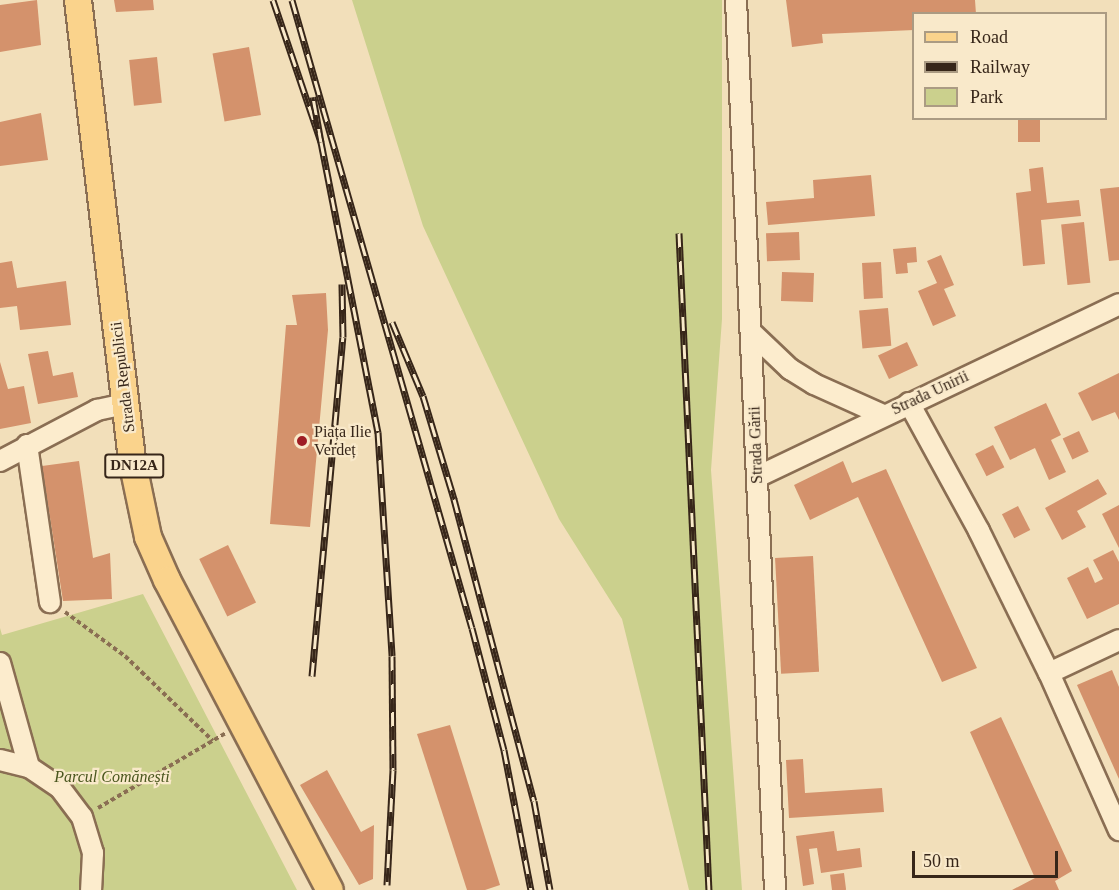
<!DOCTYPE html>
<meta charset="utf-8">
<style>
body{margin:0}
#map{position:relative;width:1119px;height:890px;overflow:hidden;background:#f2dfba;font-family:"Times New Roman",serif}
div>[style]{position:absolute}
.green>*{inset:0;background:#cbd08d}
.building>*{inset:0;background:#d4926c;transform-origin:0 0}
.path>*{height:4px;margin-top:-2px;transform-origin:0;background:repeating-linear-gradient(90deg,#8a6e53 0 4.5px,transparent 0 7.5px)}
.roads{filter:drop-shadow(2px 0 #8a6e53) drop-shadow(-2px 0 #8a6e53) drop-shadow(0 2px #8a6e53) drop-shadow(0 -2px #8a6e53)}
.minor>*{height:20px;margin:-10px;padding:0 10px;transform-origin:10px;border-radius:10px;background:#fceccd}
.major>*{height:26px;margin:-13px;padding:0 13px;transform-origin:13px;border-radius:13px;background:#fad38c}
.rail>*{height:7px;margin-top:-3.5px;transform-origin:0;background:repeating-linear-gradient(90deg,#f9e9ca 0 14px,#372619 0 28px);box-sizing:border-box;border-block:2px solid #372619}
.dots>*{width:16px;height:16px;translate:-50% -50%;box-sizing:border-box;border:3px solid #f9e9ca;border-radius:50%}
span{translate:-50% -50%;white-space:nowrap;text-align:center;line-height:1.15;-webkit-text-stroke:4.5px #f9e9ca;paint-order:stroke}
.shield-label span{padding:2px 4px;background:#f9e9ca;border:2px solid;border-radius:4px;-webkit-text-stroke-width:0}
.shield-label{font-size:15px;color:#372619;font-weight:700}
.street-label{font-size:16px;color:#372619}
.poi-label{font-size:16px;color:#372619}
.left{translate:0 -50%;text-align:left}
.park-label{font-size:16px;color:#4a561e;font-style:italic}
.legend{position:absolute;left:912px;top:12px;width:195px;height:108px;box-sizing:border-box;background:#f9e9ca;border:2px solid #ab9b83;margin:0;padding:8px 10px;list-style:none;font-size:18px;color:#372619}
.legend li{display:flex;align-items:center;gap:12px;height:30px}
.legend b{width:30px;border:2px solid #ab9b83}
.scale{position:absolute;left:912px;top:851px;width:146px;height:27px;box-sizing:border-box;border:3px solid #372619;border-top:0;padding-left:8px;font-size:18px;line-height:21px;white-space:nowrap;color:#372619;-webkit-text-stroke:4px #f9e9ca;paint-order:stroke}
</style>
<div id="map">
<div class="green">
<i style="clip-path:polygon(352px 0,722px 0,722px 319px,711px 470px,742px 890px,689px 890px,622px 619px,559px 519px,423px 226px)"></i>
<i style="clip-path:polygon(143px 594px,297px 890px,0 890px,0 628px,2px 635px)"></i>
</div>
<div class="building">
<i style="clip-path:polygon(37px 0,41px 45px,0 52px,0 5px)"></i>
<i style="clip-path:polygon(114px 0,153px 0,154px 10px,116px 12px)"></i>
<i style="clip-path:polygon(786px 0,975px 0,976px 14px,914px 14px,914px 30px,822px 34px,823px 43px,792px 47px)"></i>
<i style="left:249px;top:47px;width:69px;height:37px;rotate:80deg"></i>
<i style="left:157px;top:57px;width:46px;height:28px;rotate:84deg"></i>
<i style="clip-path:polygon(41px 113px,48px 160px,0 166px,0 122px)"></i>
<i style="left:1018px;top:118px;width:22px;height:24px"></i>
<i style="clip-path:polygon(1043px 167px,1047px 203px,1079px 200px,1081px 216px,1041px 220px,1045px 264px,1023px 266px,1016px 193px,1031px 191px,1029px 169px)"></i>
<i style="clip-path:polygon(871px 175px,875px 216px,768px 225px,766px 202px,814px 198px,813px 180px)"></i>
<i style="clip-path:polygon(1119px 187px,1119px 260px,1109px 261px,1100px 189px)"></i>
<i style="left:1084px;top:222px;width:61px;height:23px;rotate:84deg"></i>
<i style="left:799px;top:232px;width:28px;height:33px;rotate:88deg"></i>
<i style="clip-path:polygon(916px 247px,917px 262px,907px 263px,908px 273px,896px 274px,893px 249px)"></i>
<i style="clip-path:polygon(941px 255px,954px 285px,944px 289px,956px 316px,933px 326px,918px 291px,937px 283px,927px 261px)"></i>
<i style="clip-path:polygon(12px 261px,17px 288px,66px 281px,71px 325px,20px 330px,17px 306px,0 308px,0 263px)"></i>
<i style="left:881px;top:262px;width:36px;height:19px;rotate:87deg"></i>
<i style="left:782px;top:272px;width:32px;height:29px;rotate:2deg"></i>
<i style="clip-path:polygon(326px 293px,328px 330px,310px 527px,270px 524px,286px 325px,297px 325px,292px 295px)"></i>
<i style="left:888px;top:308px;width:38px;height:29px;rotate:85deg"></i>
<i style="left:907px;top:342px;width:26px;height:32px;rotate:65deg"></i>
<i style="clip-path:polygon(48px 351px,53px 376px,73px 372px,78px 397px,38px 404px,28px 354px)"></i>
<i style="clip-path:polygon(0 362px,8px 389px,24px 386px,31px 423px,0 429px)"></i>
<i style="clip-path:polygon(1119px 373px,1119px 420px,1115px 412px,1092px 421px,1078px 393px)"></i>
<i style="clip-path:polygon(1046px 403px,1061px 435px,1051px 440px,1066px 472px,1049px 480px,1035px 448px,1010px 460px,994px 427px)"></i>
<i style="left:1079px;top:431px;width:23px;height:18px;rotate:65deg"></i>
<i style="left:993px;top:445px;width:25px;height:20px;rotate:63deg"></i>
<i style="clip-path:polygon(79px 461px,93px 558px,110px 553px,112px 599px,63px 601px,42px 466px)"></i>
<i style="clip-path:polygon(843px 461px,852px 483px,886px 469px,977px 668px,942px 682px,858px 497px,810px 520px,794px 485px)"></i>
<i style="clip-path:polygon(1098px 479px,1107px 494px,1077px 511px,1086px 527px,1062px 540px,1045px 508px)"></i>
<i style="clip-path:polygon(1119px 505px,1119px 548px,1102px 514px)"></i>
<i style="left:1018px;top:506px;width:27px;height:18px;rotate:63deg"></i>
<i style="left:228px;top:545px;width:64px;height:32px;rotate:64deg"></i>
<i style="clip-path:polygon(1113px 550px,1119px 562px,1119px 604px,1087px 619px,1067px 578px,1088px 567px,1095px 583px,1103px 579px,1093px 560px)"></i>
<i style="left:813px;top:556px;width:116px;height:38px;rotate:87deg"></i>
<i style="clip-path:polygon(1112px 670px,1119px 687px,1119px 779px,1077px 685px)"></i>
<i style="clip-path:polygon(1001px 717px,1072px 871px,1055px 881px,1059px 890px,1012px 890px,1035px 878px,970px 732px)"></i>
<i style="clip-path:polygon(450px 725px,500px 885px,485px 890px,467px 890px,417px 734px)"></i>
<i style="clip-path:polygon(803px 759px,805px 793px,882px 788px,884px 812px,789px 818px,786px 760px)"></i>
<i style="clip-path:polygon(327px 770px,361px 832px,374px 825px,373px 879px,359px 885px,300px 785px)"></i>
<i style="clip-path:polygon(834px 831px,837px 851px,860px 848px,862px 867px,821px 873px,817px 848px,809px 849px,814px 884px,803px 886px,796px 836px)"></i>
<i style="left:844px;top:873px;width:17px;height:14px;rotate:83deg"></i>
</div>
<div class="path">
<i style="left:65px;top:612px;width:74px;rotate:36.3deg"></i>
<i style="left:125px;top:656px;width:122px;rotate:44deg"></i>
<i style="left:98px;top:808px;width:148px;rotate:-30.4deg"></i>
</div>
<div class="roads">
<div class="minor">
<i style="left:736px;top:0;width:891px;rotate:87.49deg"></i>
<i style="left:751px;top:332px;width:54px;rotate:43.5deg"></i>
<i style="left:790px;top:369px;width:28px;rotate:32deg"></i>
<i style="left:814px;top:384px;width:76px;rotate:24.2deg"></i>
<i style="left:909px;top:403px;width:146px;rotate:61.3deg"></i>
<i style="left:979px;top:531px;width:158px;rotate:63.8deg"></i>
<i style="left:1049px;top:673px;width:172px;rotate:66deg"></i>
<i style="left:27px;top:445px;width:159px;rotate:81.7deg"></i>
<i style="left:0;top:461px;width:110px;rotate:-27.7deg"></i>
<i style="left:97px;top:410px;width:30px;rotate:-12deg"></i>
<i style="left:757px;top:477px;width:401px;rotate:-25.5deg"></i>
<i style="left:0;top:663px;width:108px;rotate:74.4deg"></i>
<i style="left:1049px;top:673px;width:77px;rotate:-25.2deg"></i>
<i style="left:0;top:760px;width:30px;rotate:14deg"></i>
<i style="left:29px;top:767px;width:37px;rotate:34deg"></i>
<i style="left:60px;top:788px;width:36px;rotate:53deg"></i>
<i style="left:82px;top:817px;width:38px;rotate:73deg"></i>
<i style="left:93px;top:853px;width:37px;rotate:93deg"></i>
</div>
<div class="major">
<i style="left:78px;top:0;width:468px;rotate:83.3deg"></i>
<i style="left:133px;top:465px;width:74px;rotate:78.2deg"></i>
<i style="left:148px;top:537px;width:47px;rotate:66.2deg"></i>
<i style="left:167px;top:580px;width:350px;rotate:62.3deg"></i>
</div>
</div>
<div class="rail">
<i style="left:273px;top:0;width:150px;rotate:71.3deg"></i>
<i style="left:321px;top:142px;width:46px;rotate:-100.1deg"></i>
<i style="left:292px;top:0;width:653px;rotate:74.01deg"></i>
<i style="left:472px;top:628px;width:126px;rotate:75.3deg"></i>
<i style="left:504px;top:750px;width:143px;rotate:79.1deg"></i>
<i style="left:321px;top:142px;width:296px;rotate:78.9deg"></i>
<i style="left:378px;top:432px;width:224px;rotate:86.4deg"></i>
<i style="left:392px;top:656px;width:114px;rotate:89.5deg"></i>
<i style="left:393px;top:770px;width:115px;rotate:93deg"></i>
<i style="left:679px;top:233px;width:658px;rotate:87.39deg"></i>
<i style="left:392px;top:322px;width:80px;rotate:67.3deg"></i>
<i style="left:423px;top:396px;width:108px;rotate:73.2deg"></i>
<i style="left:454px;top:499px;width:312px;rotate:75.2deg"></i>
<i style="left:534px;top:801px;width:90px;rotate:79.8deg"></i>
<i style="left:312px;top:676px;width:340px;rotate:-84.8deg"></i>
<i style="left:343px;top:337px;width:53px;rotate:-91.1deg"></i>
</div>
<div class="dots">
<i style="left:302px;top:441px;background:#9e1d24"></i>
</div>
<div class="shield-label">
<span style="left:134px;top:466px">DN12A</span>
</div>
<div class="street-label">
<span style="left:123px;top:377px;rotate:-97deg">Strada Republicii</span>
<span style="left:930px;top:393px;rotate:-25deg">Strada Unirii</span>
<span style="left:756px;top:445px;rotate:-92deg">Strada Gării</span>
</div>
<div class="poi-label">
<span class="left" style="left:314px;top:441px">Piața Ilie<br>Verdeț</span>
</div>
<div class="park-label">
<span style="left:112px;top:777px">Parcul Comănești</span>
</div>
<ul class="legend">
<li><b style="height:8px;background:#fad38c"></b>Road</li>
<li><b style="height:8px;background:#372619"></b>Railway</li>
<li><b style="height:16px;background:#cbd08d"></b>Park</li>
</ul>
<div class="scale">50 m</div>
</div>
